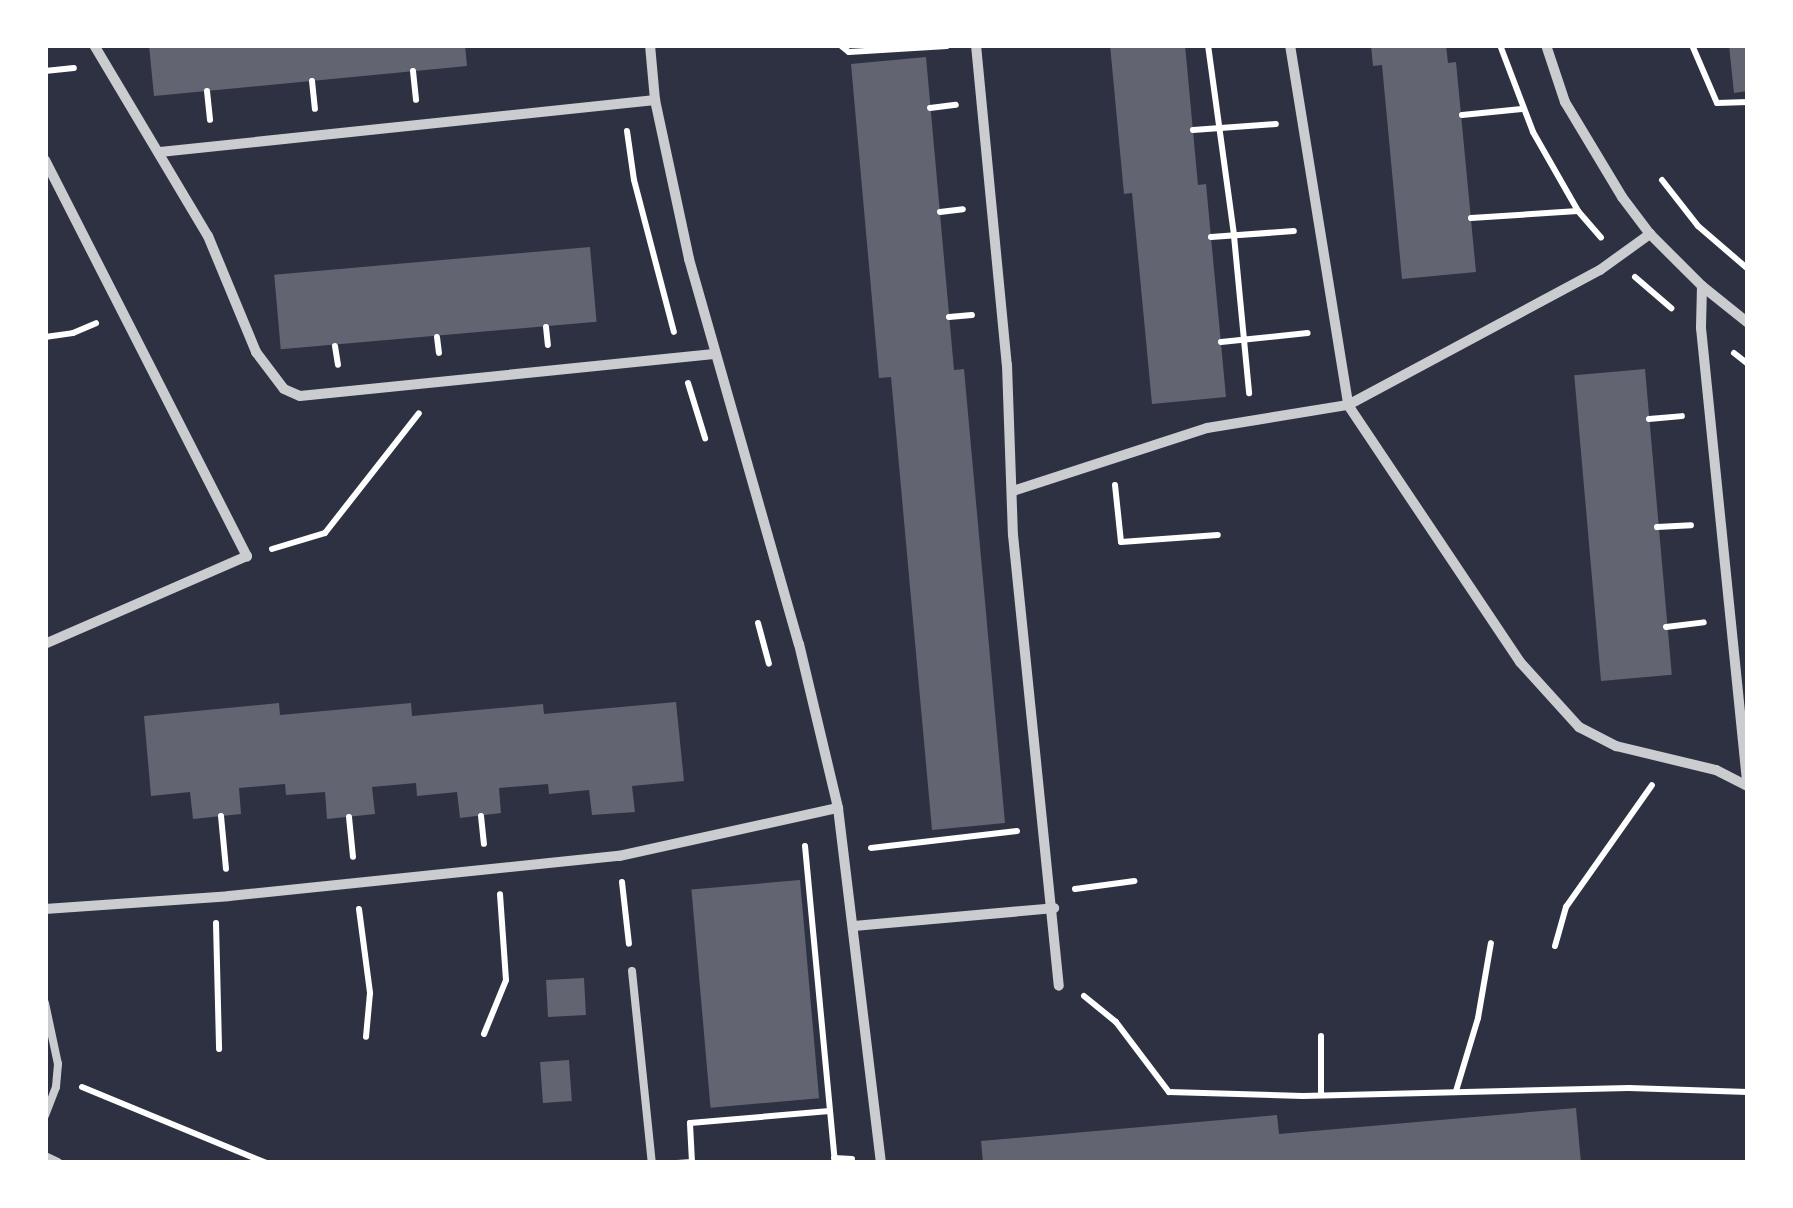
<!DOCTYPE html>
<style>
body{margin:0}
#map{position:relative;width:1793px;height:1208px;overflow:hidden;background:#2d3142;font-family:Helvetica,sans-serif}
div>[style]{position:absolute}
.building>*{inset:0;background:#626471;transform-origin:0 0}
.path>*{height:6px;margin:-3px;padding:0 3px;transform-origin:3px;border-radius:3px;background:#fff}
.service>*{height:8px;margin:-4px;padding:0 4px;transform-origin:4px;border-radius:4px;background:#caccd0}
.minor>*{height:10px;margin:-5px;padding:0 5px;transform-origin:5px;border-radius:5px;background:#caccd0}
span{translate:-50% -50%;white-space:nowrap;text-align:center;line-height:1.15;-webkit-text-stroke:8px #fff;paint-order:stroke}
.frame{position:absolute;inset:0;border:48px solid #fff;pointer-events:none}
</style>
<div id="map">
<div class="building">
<i style="clip-path:polygon(149px 45px,465px 45px,467px 66px,154px 96px)"></i>
<i style="clip-path:polygon(1110px 45px,1185px 45px,1198px 185px,1206px 184px,1226px 397px,1152px 404px,1132px 193px,1124px 194px)"></i>
<i style="clip-path:polygon(1371px 45px,1446px 45px,1448px 63px,1456px 62px,1476px 272px,1402px 279px,1382px 65px,1373px 66px)"></i>
<i style="clip-path:polygon(1729px 45px,1748px 45px,1748px 91px,1734px 93px)"></i>
<i style="clip-path:polygon(926px 57px,954px 370px,964px 369px,1005px 823px,932px 830px,891px 377px,879px 378px,851px 64px)"></i>
<i style="left:590px;top:247px;width:75px;height:317px;rotate:85deg"></i>
<i style="left:1645px;top:369px;width:307px;height:71px;rotate:85deg"></i>
<i style="clip-path:polygon(676px 702px,684px 781px,632px 786px,635px 812px,592px 815px,589px 790px,549px 794px,548px 784px,499px 788px,501px 813px,460px 818px,457px 792px,417px 796px,416px 783px,372px 787px,375px 814px,327px 819px,325px 792px,286px 795px,285px 784px,239px 788px,241px 814px,193px 819px,190px 792px,151px 796px,144px 716px,279px 703px,280px 715px,411px 703px,412px 716px,543px 704px,544px 714px)"></i>
<i style="left:800px;top:880px;width:219px;height:109px;rotate:85deg"></i>
<i style="left:584px;top:978px;width:37px;height:38px;rotate:87deg"></i>
<i style="left:569px;top:1060px;width:41px;height:29px;rotate:86deg"></i>
<i style="clip-path:polygon(1576px 1108px,1581px 1163px,983px 1163px,981px 1141px,1277px 1115px,1279px 1134px)"></i>
</div>
<div class="path">
<i style="left:840px;top:45px;width:11px;rotate:38deg"></i>
<i style="left:849px;top:52px;width:98px;rotate:-3.5deg"></i>
<i style="left:1208px;top:45px;width:193px;rotate:82.2deg"></i>
<i style="left:1234px;top:236px;width:158px;rotate:84.5deg"></i>
<i style="left:1500px;top:45px;width:93px;rotate:69.2deg"></i>
<i style="left:1533px;top:132px;width:91px;rotate:60.3deg"></i>
<i style="left:1578px;top:211px;width:35px;rotate:49deg"></i>
<i style="left:1692px;top:45px;width:63px;rotate:66.7deg"></i>
<i style="left:1717px;top:103px;width:31px;rotate:-2deg"></i>
<i style="left:45px;top:71px;width:29px;rotate:-6deg"></i>
<i style="left:413px;top:71px;width:29px;rotate:84deg"></i>
<i style="left:312px;top:81px;width:28px;rotate:84deg"></i>
<i style="left:207px;top:91px;width:29px;rotate:84deg"></i>
<i style="left:930px;top:108px;width:26px;rotate:-7deg"></i>
<i style="left:1462px;top:115px;width:60px;rotate:-5.7deg"></i>
<i style="left:1193px;top:130px;width:83px;rotate:-4.1deg"></i>
<i style="left:627px;top:131px;width:49px;rotate:81.9deg"></i>
<i style="left:634px;top:180px;width:157px;rotate:75.3deg"></i>
<i style="left:1662px;top:180px;width:58px;rotate:52deg"></i>
<i style="left:1698px;top:226px;width:66px;rotate:40.7deg"></i>
<i style="left:940px;top:212px;width:23px;rotate:-7deg"></i>
<i style="left:1471px;top:218px;width:107px;rotate:-3.7deg"></i>
<i style="left:1211px;top:237px;width:83px;rotate:-4.1deg"></i>
<i style="left:1635px;top:277px;width:48px;rotate:40.7deg"></i>
<i style="left:949px;top:317px;width:23px;rotate:-5deg"></i>
<i style="left:546px;top:327px;width:18px;rotate:84deg"></i>
<i style="left:45px;top:337px;width:28px;rotate:-8deg"></i>
<i style="left:73px;top:333px;width:25px;rotate:-23deg"></i>
<i style="left:437px;top:337px;width:16px;rotate:83deg"></i>
<i style="left:1221px;top:342px;width:87px;rotate:-5.9deg"></i>
<i style="left:335px;top:346px;width:19px;rotate:81deg"></i>
<i style="left:1734px;top:353px;width:18px;rotate:38deg"></i>
<i style="left:688px;top:383px;width:58px;rotate:72.8deg"></i>
<i style="left:1649px;top:419px;width:33px;rotate:-5deg"></i>
<i style="left:1115px;top:485px;width:57px;rotate:84deg"></i>
<i style="left:1121px;top:542px;width:97px;rotate:-4.1deg"></i>
<i style="left:1657px;top:527px;width:34px;rotate:-3deg"></i>
<i style="left:272px;top:549px;width:55px;rotate:-16.8deg"></i>
<i style="left:325px;top:533px;width:152px;rotate:-51.9deg"></i>
<i style="left:758px;top:623px;width:42px;rotate:75deg"></i>
<i style="left:1666px;top:627px;width:38px;rotate:-7deg"></i>
<i style="left:221px;top:816px;width:53px;rotate:84.6deg"></i>
<i style="left:481px;top:816px;width:28px;rotate:84deg"></i>
<i style="left:349px;top:817px;width:40px;rotate:84.3deg"></i>
<i style="left:805px;top:846px;width:318px;rotate:84.6deg"></i>
<i style="left:871px;top:848px;width:147px;rotate:-6.6deg"></i>
<i style="left:622px;top:882px;width:62px;rotate:83.6deg"></i>
<i style="left:1075px;top:889px;width:60px;rotate:-7.7deg"></i>
<i style="left:359px;top:909px;width:85px;rotate:82.5deg"></i>
<i style="left:370px;top:993px;width:44px;rotate:95.2deg"></i>
<i style="left:216px;top:923px;width:126px;rotate:88.6deg"></i>
<i style="left:1555px;top:946px;width:41px;rotate:-74.2deg"></i>
<i style="left:1566px;top:907px;width:149px;rotate:-54.8deg"></i>
<i style="left:1084px;top:996px;width:41px;rotate:39.1deg"></i>
<i style="left:1116px;top:1022px;width:88px;rotate:52.9deg"></i>
<i style="left:1169px;top:1092px;width:134px;rotate:1.7deg"></i>
<i style="left:1303px;top:1096px;width:326px;rotate:-1.4deg"></i>
<i style="left:1629px;top:1088px;width:119px;rotate:1.9deg"></i>
<i style="left:484px;top:1034px;width:58px;rotate:-67.8deg"></i>
<i style="left:506px;top:980px;width:86px;rotate:-94deg"></i>
<i style="left:82px;top:1087px;width:199px;rotate:22.4deg"></i>
<i style="left:1456px;top:1091px;width:76px;rotate:-73.2deg"></i>
<i style="left:1478px;top:1018px;width:76px;rotate:-80.2deg"></i>
<i style="left:1321px;top:1095px;width:59px;rotate:-90deg"></i>
<i style="left:834px;top:1158px;width:18px;rotate:3deg"></i>
<i style="left:677px;top:1163px;width:15px;rotate:-4deg"></i>
<i style="left:692px;top:1162px;width:39px;rotate:-93deg"></i>
<i style="left:690px;top:1123px;width:140px;rotate:-4.9deg"></i>
</div>
<div class="service">
<i style="left:632px;top:971px;width:193px;rotate:84.1deg"></i>
<i style="left:45px;top:1003px;width:62px;rotate:78deg"></i>
<i style="left:58px;top:1064px;width:23px;rotate:95deg"></i>
<i style="left:56px;top:1087px;width:31px;rotate:111deg"></i>
</div>
<div class="minor">
<i style="left:94px;top:45px;width:222px;rotate:59.2deg"></i>
<i style="left:208px;top:236px;width:126px;rotate:67.5deg"></i>
<i style="left:256px;top:352px;width:46px;rotate:52.9deg"></i>
<i style="left:284px;top:389px;width:17px;rotate:24deg"></i>
<i style="left:300px;top:396px;width:416px;rotate:-5.8deg"></i>
<i style="left:650px;top:45px;width:55px;rotate:84.8deg"></i>
<i style="left:655px;top:100px;width:163px;rotate:77.9deg"></i>
<i style="left:689px;top:259px;width:400px;rotate:74.1deg"></i>
<i style="left:799px;top:644px;width:169px;rotate:76.6deg"></i>
<i style="left:838px;top:808px;width:358px;rotate:83.1deg"></i>
<i style="left:976px;top:45px;width:321px;rotate:84.5deg"></i>
<i style="left:1007px;top:365px;width:170px;rotate:88deg"></i>
<i style="left:1013px;top:535px;width:453px;rotate:84.2deg"></i>
<i style="left:1290px;top:45px;width:365px;rotate:80.8deg"></i>
<i style="left:1348px;top:405px;width:309px;rotate:56.2deg"></i>
<i style="left:1520px;top:662px;width:88px;rotate:47.8deg"></i>
<i style="left:1579px;top:727px;width:42px;rotate:27.2deg"></i>
<i style="left:1616px;top:746px;width:103px;rotate:13.5deg"></i>
<i style="left:1716px;top:770px;width:36px;rotate:27deg"></i>
<i style="left:1546px;top:45px;width:60px;rotate:71.6deg"></i>
<i style="left:1565px;top:102px;width:111px;rotate:59deg"></i>
<i style="left:1622px;top:197px;width:46px;rotate:52.9deg"></i>
<i style="left:1650px;top:234px;width:74px;rotate:45deg"></i>
<i style="left:1702px;top:286px;width:59px;rotate:38.8deg"></i>
<i style="left:160px;top:152px;width:498px;rotate:-6deg"></i>
<i style="left:45px;top:160px;width:445px;rotate:63deg"></i>
<i style="left:247px;top:556px;width:220px;rotate:156.5deg"></i>
<i style="left:1702px;top:286px;width:42px;rotate:91.4deg"></i>
<i style="left:1701px;top:328px;width:458px;rotate:84.2deg"></i>
<i style="left:1013px;top:491px;width:204px;rotate:-18deg"></i>
<i style="left:1207px;top:428px;width:143px;rotate:-9.3deg"></i>
<i style="left:1348px;top:405px;width:286px;rotate:-28.2deg"></i>
<i style="left:1600px;top:270px;width:62px;rotate:-35.8deg"></i>
<i style="left:45px;top:909px;width:184px;rotate:-4deg"></i>
<i style="left:229px;top:896px;width:392px;rotate:-5.9deg"></i>
<i style="left:619px;top:856px;width:224px;rotate:-12.4deg"></i>
<i style="left:854px;top:926px;width:201px;rotate:-5.1deg"></i>
<i style="left:45px;top:1157px;width:14px;rotate:25deg"></i>
</div>
<div class="frame"></div>
</div>
